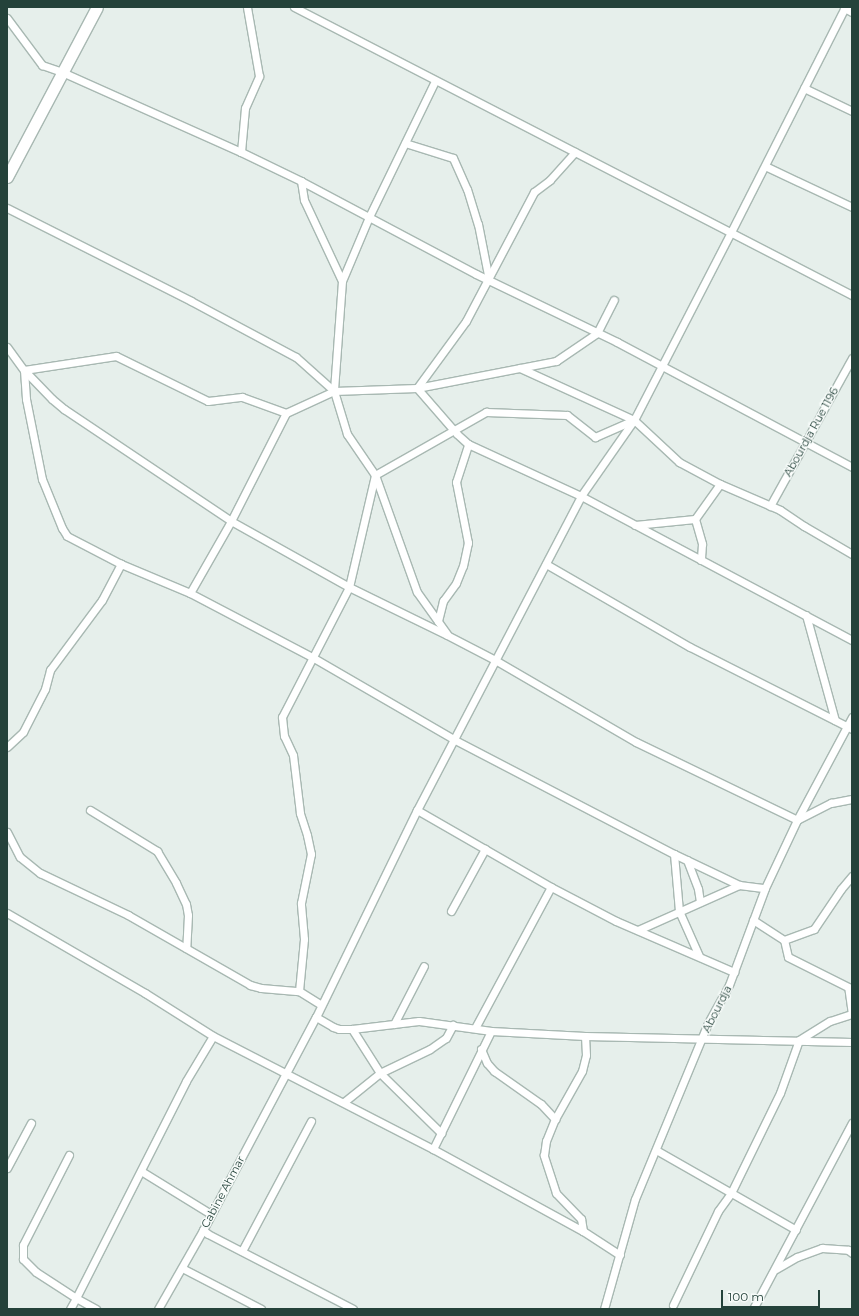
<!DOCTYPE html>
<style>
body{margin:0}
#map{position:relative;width:859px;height:1316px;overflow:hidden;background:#e6efeb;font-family:Montserrat,sans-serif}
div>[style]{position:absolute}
.roads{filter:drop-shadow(1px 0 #a8b8b2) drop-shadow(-1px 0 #a8b8b2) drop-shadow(0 1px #a8b8b2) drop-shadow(0 -1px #a8b8b2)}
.street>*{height:7px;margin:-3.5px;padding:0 3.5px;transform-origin:3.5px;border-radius:3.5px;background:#fff}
.secondary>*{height:11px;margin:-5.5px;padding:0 5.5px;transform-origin:5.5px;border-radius:5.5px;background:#fff}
span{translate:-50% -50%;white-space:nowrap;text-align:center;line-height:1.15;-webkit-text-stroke:3px #f7fbf9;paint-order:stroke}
.street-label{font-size:11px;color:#24423a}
.frame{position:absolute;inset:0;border:8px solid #24423a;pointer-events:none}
.scale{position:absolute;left:721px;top:1290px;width:99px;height:18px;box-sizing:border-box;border:2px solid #24423a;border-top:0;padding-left:5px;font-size:12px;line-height:14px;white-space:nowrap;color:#24423a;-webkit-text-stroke:3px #f7fbf9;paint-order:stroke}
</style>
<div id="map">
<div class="roads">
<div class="street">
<i style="left:294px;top:7px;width:628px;rotate:27.3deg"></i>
<i style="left:844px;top:8px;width:9px;rotate:27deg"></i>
<i style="left:7px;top:18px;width:59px;rotate:53.3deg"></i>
<i style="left:42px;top:65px;width:21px;rotate:19deg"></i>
<i style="left:62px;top:72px;width:196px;rotate:24.1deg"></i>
<i style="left:241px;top:152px;width:67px;rotate:25.8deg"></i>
<i style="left:301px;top:181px;width:198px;rotate:28deg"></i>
<i style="left:476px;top:274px;width:157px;rotate:25.7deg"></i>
<i style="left:617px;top:342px;width:266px;rotate:28deg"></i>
<i style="left:435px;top:81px;width:151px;rotate:115.9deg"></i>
<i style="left:369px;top:217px;width:69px;rotate:112.9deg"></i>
<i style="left:342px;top:281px;width:110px;rotate:94.2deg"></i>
<i style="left:334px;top:391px;width:45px;rotate:73.2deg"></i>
<i style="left:347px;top:434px;width:50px;rotate:55.7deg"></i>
<i style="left:375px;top:475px;width:124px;rotate:70.3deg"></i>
<i style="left:417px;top:592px;width:52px;rotate:54.5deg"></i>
<i style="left:804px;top:88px;width:53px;rotate:25.6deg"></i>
<i style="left:405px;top:143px;width:50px;rotate:17.4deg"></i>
<i style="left:453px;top:158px;width:34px;rotate:66deg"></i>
<i style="left:467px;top:189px;width:37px;rotate:73deg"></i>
<i style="left:478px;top:224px;width:57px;rotate:78.9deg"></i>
<i style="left:241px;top:152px;width:44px;rotate:-84.8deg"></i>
<i style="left:245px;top:108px;width:35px;rotate:-66deg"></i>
<i style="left:259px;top:76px;width:70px;rotate:-99.9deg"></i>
<i style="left:575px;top:152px;width:38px;rotate:132deg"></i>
<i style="left:550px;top:180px;width:20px;rotate:143deg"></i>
<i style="left:534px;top:192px;width:146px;rotate:117.8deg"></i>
<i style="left:466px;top:321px;width:83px;rotate:126.2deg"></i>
<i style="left:417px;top:388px;width:61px;rotate:49deg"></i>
<i style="left:457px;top:434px;width:15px;rotate:42deg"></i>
<i style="left:468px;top:444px;width:124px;rotate:24.7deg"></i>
<i style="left:581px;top:496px;width:307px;rotate:28deg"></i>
<i style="left:765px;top:166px;width:96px;rotate:25.2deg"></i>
<i style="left:301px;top:181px;width:19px;rotate:81deg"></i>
<i style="left:304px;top:200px;width:89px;rotate:64.9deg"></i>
<i style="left:7px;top:208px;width:206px;rotate:26.8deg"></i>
<i style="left:191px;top:301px;width:119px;rotate:28.1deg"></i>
<i style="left:296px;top:357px;width:51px;rotate:41.8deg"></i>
<i style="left:7px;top:347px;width:29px;rotate:54deg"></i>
<i style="left:24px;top:370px;width:40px;rotate:46deg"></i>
<i style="left:52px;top:399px;width:16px;rotate:40deg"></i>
<i style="left:64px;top:409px;width:201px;rotate:33.8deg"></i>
<i style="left:231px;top:521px;width:135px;rotate:29.2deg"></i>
<i style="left:349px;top:587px;width:109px;rotate:26.1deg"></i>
<i style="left:447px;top:635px;width:54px;rotate:27.5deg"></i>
<i style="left:495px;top:660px;width:163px;rotate:30.2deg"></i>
<i style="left:636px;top:742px;width:179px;rotate:25.8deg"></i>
<i style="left:797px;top:820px;width:38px;rotate:-27deg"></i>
<i style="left:831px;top:803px;width:21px;rotate:-11deg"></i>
<i style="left:520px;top:368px;width:125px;rotate:24.5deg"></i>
<i style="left:634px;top:420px;width:62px;rotate:43deg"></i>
<i style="left:679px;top:462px;width:47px;rotate:28.2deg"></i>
<i style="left:720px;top:484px;width:65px;rotate:23.4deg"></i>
<i style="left:780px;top:510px;width:29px;rotate:34deg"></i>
<i style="left:804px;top:526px;width:56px;rotate:30.3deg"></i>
<i style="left:24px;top:370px;width:29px;rotate:86deg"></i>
<i style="left:26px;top:399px;width:82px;rotate:78.7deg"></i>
<i style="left:42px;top:479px;width:53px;rotate:67.8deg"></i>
<i style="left:62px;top:528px;width:9px;rotate:58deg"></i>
<i style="left:67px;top:536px;width:61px;rotate:27.4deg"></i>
<i style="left:121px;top:564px;width:75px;rotate:22.8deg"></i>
<i style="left:190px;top:593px;width:138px;rotate:27.7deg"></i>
<i style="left:312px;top:657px;width:165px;rotate:30.1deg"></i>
<i style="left:455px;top:740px;width:247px;rotate:27.5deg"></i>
<i style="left:674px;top:854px;width:72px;rotate:25.5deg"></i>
<i style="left:739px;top:885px;width:26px;rotate:7deg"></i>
<i style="left:24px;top:370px;width:93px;rotate:-8.7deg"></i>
<i style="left:116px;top:356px;width:102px;rotate:26.1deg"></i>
<i style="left:208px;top:401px;width:34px;rotate:-7deg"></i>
<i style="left:242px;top:397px;width:47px;rotate:20deg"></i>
<i style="left:770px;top:506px;width:169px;rotate:-61deg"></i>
<i style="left:695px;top:519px;width:26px;rotate:74deg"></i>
<i style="left:702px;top:544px;width:16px;rotate:94deg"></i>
<i style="left:635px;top:525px;width:60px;rotate:-5.7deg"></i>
<i style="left:695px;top:519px;width:43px;rotate:-54.5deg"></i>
<i style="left:546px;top:564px;width:166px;rotate:30deg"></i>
<i style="left:690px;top:647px;width:182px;rotate:26.8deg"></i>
<i style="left:190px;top:593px;width:83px;rotate:-60.3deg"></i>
<i style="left:231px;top:521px;width:121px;rotate:-63deg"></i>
<i style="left:286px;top:413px;width:53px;rotate:-24.6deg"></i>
<i style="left:334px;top:391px;width:83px;rotate:-2.1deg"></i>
<i style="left:417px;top:388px;width:142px;rotate:-11deg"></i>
<i style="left:556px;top:361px;width:50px;rotate:-34.3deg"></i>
<i style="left:597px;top:333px;width:37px;rotate:-63deg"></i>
<i style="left:806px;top:615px;width:109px;rotate:74.6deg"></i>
<i style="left:438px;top:621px;width:21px;rotate:-76deg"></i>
<i style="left:443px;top:601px;width:22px;rotate:-54deg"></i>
<i style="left:456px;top:583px;width:18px;rotate:-68deg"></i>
<i style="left:463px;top:566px;width:24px;rotate:-78deg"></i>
<i style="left:468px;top:543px;width:62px;rotate:-101.1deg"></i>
<i style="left:456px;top:482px;width:40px;rotate:-72deg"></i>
<i style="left:7px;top:747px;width:22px;rotate:-43deg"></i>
<i style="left:23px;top:732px;width:48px;rotate:-62.9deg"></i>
<i style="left:45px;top:689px;width:20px;rotate:-75deg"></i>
<i style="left:50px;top:670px;width:87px;rotate:-53.4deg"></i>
<i style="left:102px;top:600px;width:41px;rotate:-62.2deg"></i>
<i style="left:90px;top:810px;width:79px;rotate:31.5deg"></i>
<i style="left:157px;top:851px;width:37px;rotate:59deg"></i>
<i style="left:176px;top:883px;width:23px;rotate:65deg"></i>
<i style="left:186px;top:904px;width:11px;rotate:80deg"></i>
<i style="left:188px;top:915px;width:33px;rotate:93deg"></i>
<i style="left:417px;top:810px;width:155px;rotate:29.9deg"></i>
<i style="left:551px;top:887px;width:73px;rotate:27.6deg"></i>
<i style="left:616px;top:921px;width:129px;rotate:23.4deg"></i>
<i style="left:7px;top:832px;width:28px;rotate:63deg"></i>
<i style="left:20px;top:857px;width:26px;rotate:39deg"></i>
<i style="left:40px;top:873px;width:98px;rotate:25.5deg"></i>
<i style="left:128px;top:915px;width:141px;rotate:29.8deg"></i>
<i style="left:250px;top:985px;width:11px;rotate:15deg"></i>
<i style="left:261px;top:988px;width:38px;rotate:5deg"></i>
<i style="left:299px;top:991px;width:26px;rotate:32deg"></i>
<i style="left:674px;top:854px;width:57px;rotate:85deg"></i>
<i style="left:679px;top:911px;width:49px;rotate:66deg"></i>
<i style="left:687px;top:860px;width:31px;rotate:69deg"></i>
<i style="left:698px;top:889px;width:13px;rotate:81deg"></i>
<i style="left:451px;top:911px;width:71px;rotate:-61.3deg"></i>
<i style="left:7px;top:913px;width:160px;rotate:30.1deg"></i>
<i style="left:145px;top:993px;width:80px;rotate:32.3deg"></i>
<i style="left:213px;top:1036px;width:247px;rotate:27.2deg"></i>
<i style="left:433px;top:1149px;width:171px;rotate:28.7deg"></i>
<i style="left:583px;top:1231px;width:44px;rotate:33deg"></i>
<i style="left:753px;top:920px;width:37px;rotate:33deg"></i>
<i style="left:638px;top:930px;width:111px;rotate:-24deg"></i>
<i style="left:299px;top:991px;width:52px;rotate:-84.5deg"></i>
<i style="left:304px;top:939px;width:36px;rotate:-95deg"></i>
<i style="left:301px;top:903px;width:50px;rotate:-78.5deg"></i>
<i style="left:311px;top:854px;width:19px;rotate:-102deg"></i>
<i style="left:307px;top:835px;width:23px;rotate:-108deg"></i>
<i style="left:300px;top:813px;width:58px;rotate:-96.9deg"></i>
<i style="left:293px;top:755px;width:21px;rotate:-115deg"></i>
<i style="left:284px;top:736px;width:19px;rotate:-96deg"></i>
<i style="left:282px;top:717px;width:146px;rotate:-62.7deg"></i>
<i style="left:349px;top:587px;width:115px;rotate:-76.9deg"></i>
<i style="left:375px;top:475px;width:128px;rotate:-29.6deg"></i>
<i style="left:486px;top:412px;width:81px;rotate:2.1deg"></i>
<i style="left:567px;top:415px;width:36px;rotate:38deg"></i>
<i style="left:595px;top:437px;width:43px;rotate:-23.6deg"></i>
<i style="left:634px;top:420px;width:212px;rotate:-62.7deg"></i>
<i style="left:731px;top:232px;width:252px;rotate:-63.1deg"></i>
<i style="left:316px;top:1017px;width:20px;rotate:30deg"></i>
<i style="left:333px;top:1027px;width:6px;rotate:18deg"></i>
<i style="left:339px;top:1029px;width:13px"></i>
<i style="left:352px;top:1029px;width:67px;rotate:-6.8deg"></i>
<i style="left:419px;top:1021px;width:73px;rotate:7.9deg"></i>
<i style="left:491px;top:1031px;width:94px;rotate:3deg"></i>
<i style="left:585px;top:1036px;width:267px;rotate:1.3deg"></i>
<i style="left:394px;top:1024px;width:65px;rotate:-62.7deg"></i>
<i style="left:475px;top:1028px;width:160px;rotate:-61.7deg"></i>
<i style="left:352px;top:1029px;width:52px;rotate:57.5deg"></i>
<i style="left:380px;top:1073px;width:86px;rotate:44.5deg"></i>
<i style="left:481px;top:1049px;width:15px;rotate:67deg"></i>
<i style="left:487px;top:1063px;width:11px;rotate:49deg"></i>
<i style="left:494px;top:1071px;width:57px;rotate:35.1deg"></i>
<i style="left:541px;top:1104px;width:21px;rotate:47deg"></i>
<i style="left:344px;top:1102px;width:46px;rotate:-38.9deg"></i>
<i style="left:380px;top:1073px;width:55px;rotate:-25.6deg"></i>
<i style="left:430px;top:1049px;width:19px;rotate:-35deg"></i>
<i style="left:446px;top:1038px;width:15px;rotate:-62deg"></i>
<i style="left:433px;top:1149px;width:131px;rotate:-63.8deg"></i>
<i style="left:656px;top:1150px;width:161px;rotate:29.7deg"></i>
<i style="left:69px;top:1155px;width:101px;rotate:117.1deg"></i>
<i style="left:23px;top:1245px;width:14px;rotate:90deg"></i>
<i style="left:23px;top:1259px;width:18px;rotate:45deg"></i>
<i style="left:36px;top:1272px;width:48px;rotate:33deg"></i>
<i style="left:76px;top:1298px;width:243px;rotate:-63.1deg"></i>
<i style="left:186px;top:1081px;width:52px;rotate:-59deg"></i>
<i style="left:7px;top:1168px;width:51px;rotate:-61.9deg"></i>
<i style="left:141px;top:1171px;width:82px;rotate:31.6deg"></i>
<i style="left:203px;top:1230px;width:6px;rotate:39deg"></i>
<i style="left:208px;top:1234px;width:163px;rotate:27.3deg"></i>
<i style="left:583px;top:1231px;width:12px;rotate:-99deg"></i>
<i style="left:581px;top:1219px;width:36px;rotate:-134deg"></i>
<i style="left:556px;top:1193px;width:40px;rotate:-108deg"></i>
<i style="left:544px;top:1155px;width:14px;rotate:-82deg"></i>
<i style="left:546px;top:1141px;width:24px;rotate:-68deg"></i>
<i style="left:555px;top:1119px;width:55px;rotate:-60.6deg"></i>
<i style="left:582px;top:1071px;width:16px;rotate:-76deg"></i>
<i style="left:586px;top:1055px;width:19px;rotate:-93deg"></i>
<i style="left:242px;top:1251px;width:147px;rotate:-62deg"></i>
<i style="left:182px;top:1268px;width:89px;rotate:27.4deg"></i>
<i style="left:776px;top:1269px;width:24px;rotate:-30deg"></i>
<i style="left:797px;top:1257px;width:27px;rotate:-20deg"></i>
<i style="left:822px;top:1248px;width:26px;rotate:4deg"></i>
<i style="left:848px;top:1250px;width:5px;rotate:37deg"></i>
<i style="left:673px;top:1305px;width:104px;rotate:-64.4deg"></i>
<i style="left:718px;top:1211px;width:22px;rotate:-54deg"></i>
<i style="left:731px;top:1193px;width:111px;rotate:-63.9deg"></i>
<i style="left:780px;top:1093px;width:56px;rotate:-70.3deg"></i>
<i style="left:799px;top:1040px;width:36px;rotate:-32deg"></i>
<i style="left:830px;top:1021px;width:23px;rotate:-18deg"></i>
<i style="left:852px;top:1014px;width:27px;rotate:-98deg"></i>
<i style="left:848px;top:987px;width:67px;rotate:-153.4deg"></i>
<i style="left:788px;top:957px;width:17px;rotate:-103deg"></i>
<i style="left:784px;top:940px;width:32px;rotate:-20deg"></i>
<i style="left:814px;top:929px;width:48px;rotate:-56deg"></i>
<i style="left:841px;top:889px;width:17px;rotate:-50deg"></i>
<i style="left:70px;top:1309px;width:13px;rotate:-61deg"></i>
<i style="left:76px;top:1298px;width:23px;rotate:29deg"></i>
<i style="left:158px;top:1309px;width:91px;rotate:-60.3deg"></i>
<i style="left:203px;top:1230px;width:241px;rotate:-62.1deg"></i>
<i style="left:316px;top:1017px;width:230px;rotate:-64deg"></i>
<i style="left:417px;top:810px;width:354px;rotate:-62.4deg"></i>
<i style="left:581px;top:496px;width:93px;rotate:-55.1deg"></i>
<i style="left:604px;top:1309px;width:114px;rotate:-74.3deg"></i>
<i style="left:635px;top:1199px;width:191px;rotate:-67.5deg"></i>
<i style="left:708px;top:1023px;width:43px;rotate:-61.1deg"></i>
<i style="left:729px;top:985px;width:103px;rotate:-69.6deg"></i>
<i style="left:765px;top:888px;width:75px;rotate:-64.8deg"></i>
<i style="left:797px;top:820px;width:117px;rotate:-61.9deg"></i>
<i style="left:753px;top:1309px;width:211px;rotate:-62deg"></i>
</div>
<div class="secondary">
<i style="left:7px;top:177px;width:192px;rotate:-62.1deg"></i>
</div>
</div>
<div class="street-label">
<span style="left:811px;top:432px;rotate:-61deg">Abourdja Rue 1196</span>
<span style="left:717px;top:1009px;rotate:-63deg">Abourdja</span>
<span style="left:223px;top:1192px;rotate:-62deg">Cabine Ahmar</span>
</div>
<div class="frame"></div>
<div class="scale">100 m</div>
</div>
